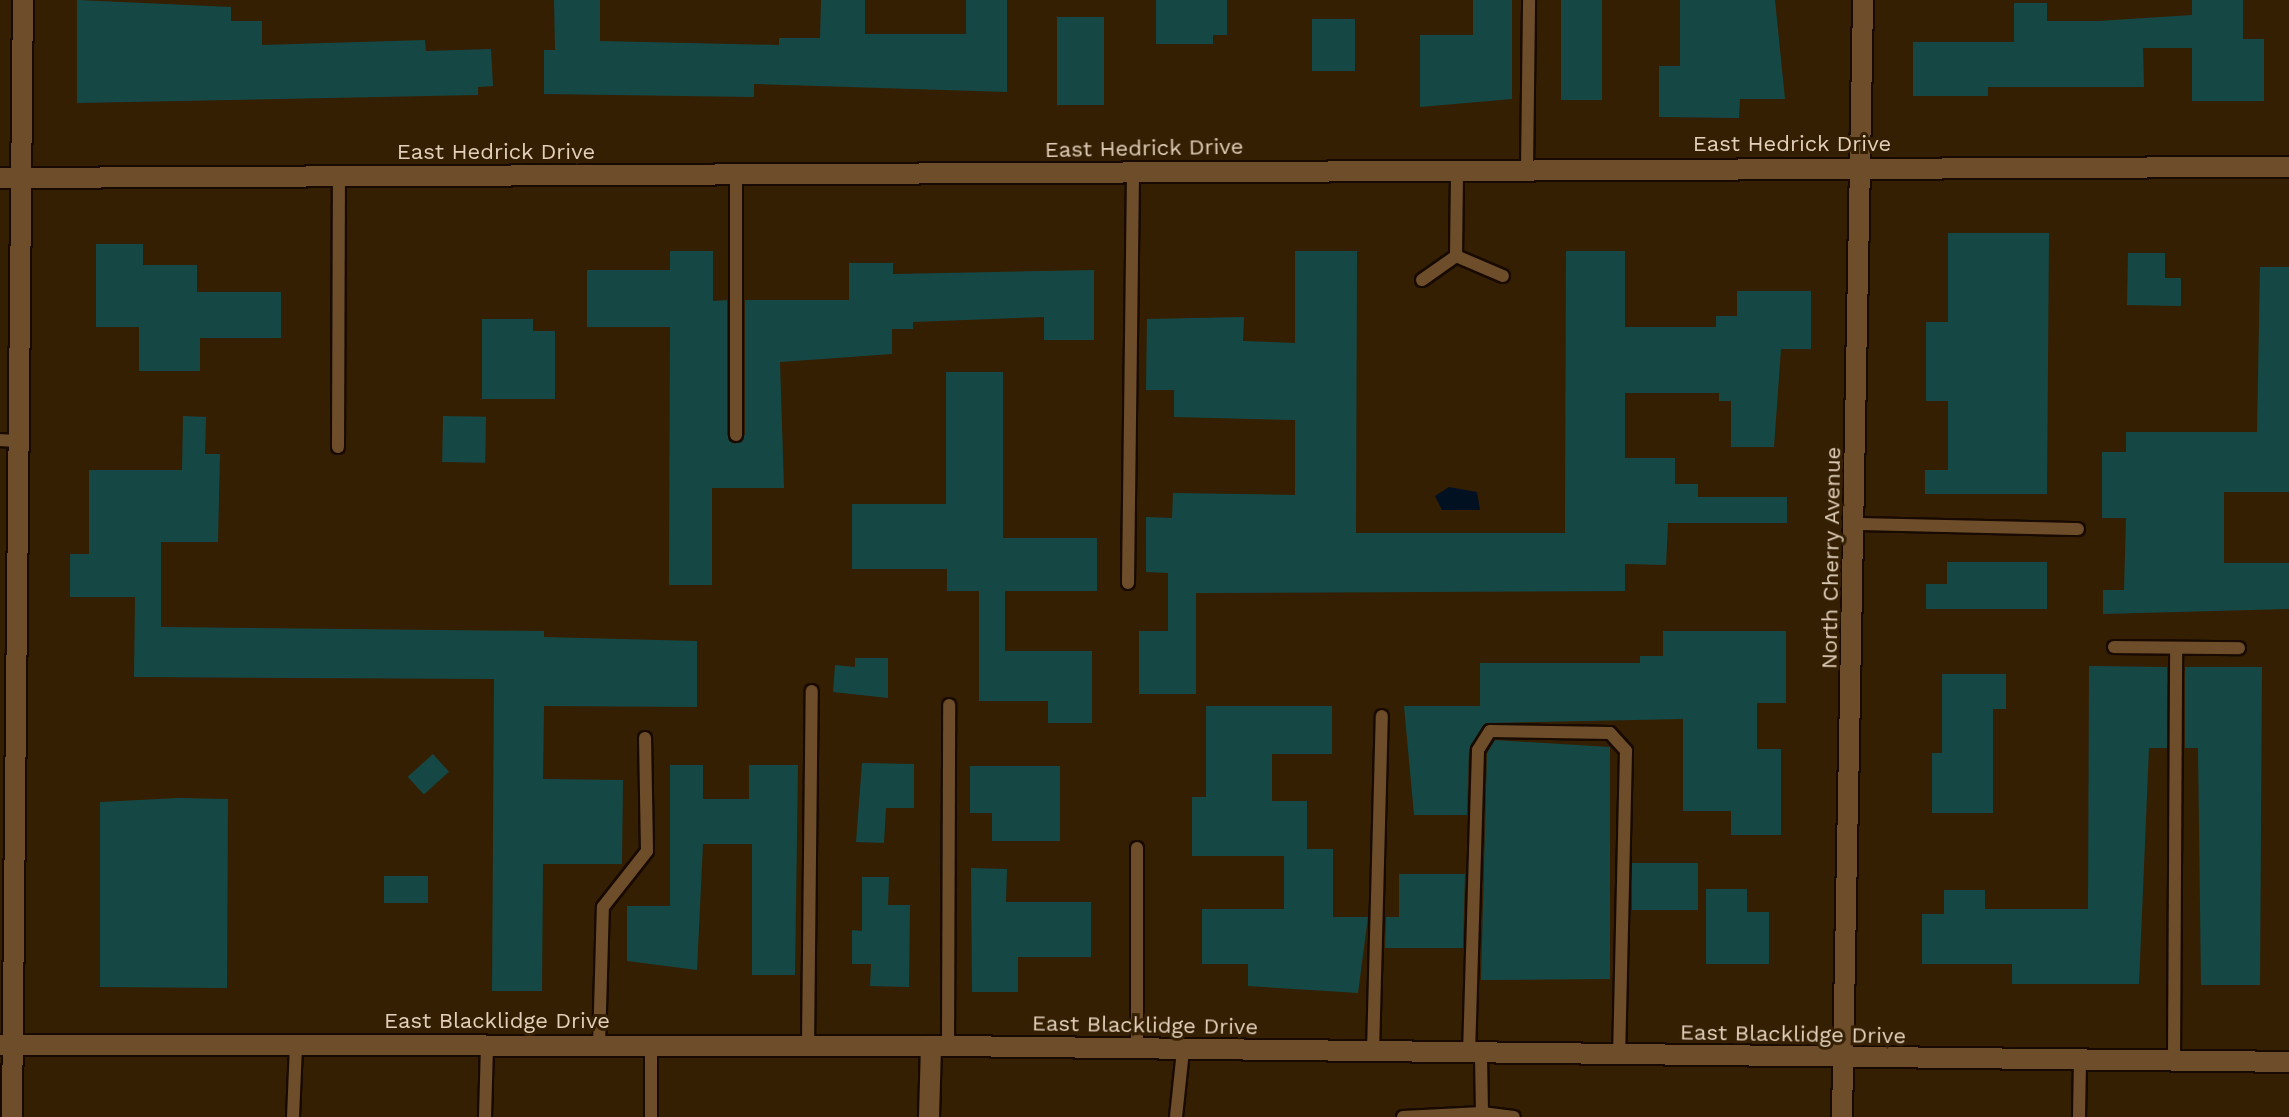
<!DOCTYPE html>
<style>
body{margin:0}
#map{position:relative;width:2289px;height:1117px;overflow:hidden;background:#351f03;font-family:"Work Sans",sans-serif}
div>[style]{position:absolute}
.water>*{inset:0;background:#021121}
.building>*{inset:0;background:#154844;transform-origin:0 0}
.roads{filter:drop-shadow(2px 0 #180a00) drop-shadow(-2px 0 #180a00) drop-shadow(0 2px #180a00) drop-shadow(0 -2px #180a00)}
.lane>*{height:12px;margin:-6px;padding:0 6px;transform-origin:6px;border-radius:6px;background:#6e4e2a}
.street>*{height:20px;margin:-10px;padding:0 10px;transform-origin:10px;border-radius:10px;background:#6e4e2a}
.secondary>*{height:20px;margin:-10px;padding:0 10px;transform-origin:10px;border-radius:10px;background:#6e4e2a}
span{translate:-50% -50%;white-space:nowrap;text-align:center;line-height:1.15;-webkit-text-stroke:6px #351f03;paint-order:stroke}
.street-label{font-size:22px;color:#e2d0bc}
</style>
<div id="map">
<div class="water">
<i style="clip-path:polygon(1449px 487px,1477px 492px,1480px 510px,1442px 510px,1435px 496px)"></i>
</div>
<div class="building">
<i style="clip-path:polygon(77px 0,231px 7px,231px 21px,262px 21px,262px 45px,425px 40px,426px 51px,491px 49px,493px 86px,478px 87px,478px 95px,77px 103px)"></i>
<i style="clip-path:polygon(554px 0,600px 0,600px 41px,779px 45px,779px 38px,820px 38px,821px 0,865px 0,865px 34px,966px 34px,966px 0,1007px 0,1007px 92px,754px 84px,754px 97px,544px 94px,544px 50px,555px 50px)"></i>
<i style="clip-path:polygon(1156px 0,1227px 0,1227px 35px,1213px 35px,1213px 44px,1156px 44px)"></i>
<i style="clip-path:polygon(1473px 0,1512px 0,1512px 99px,1420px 107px,1420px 35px,1473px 35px)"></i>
<i style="left:1561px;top:0;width:41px;height:100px"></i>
<i style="clip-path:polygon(1680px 0,1775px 0,1785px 99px,1740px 99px,1739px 118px,1659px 117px,1659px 66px,1680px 66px)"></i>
<i style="clip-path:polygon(2192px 0,2243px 0,2243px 39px,2264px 39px,2264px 101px,2192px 101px,2192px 48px,2143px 48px,2144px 87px,1988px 87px,1988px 96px,1913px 96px,1913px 42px,2014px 42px,2014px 3px,2047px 3px,2047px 21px,2098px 21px,2192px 15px)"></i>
<i style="left:1057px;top:17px;width:47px;height:88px"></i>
<i style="left:1312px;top:19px;width:43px;height:52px"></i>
<i style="clip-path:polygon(1948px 233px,2049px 233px,2047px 494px,1925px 494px,1925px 470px,1948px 470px,1948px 401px,1926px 401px,1926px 322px,1948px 322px)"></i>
<i style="clip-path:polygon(96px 244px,143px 244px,143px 265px,197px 265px,197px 292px,281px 292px,281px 338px,200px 338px,200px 371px,139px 371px,139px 327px,96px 327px)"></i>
<i style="clip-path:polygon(670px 251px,713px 251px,713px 301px,727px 300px,727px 435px,735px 444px,745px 435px,745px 300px,849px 300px,849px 263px,893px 263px,893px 274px,1094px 270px,1094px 340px,1044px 340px,1044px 317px,913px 322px,913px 329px,892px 329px,892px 354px,780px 362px,784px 488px,712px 488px,712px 585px,669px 585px,670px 327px,587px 327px,587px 270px,670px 270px)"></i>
<i style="clip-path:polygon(1295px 251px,1357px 251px,1356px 533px,1565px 533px,1566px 251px,1625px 251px,1625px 327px,1716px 327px,1716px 316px,1737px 316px,1737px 291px,1811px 291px,1811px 349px,1781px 349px,1774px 447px,1731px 447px,1731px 401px,1719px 401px,1719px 393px,1625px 393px,1625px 458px,1675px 458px,1675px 484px,1698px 484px,1698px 497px,1787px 497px,1787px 523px,1668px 523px,1666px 565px,1625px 564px,1625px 591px,1196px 593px,1196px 694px,1139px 694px,1139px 631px,1168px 631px,1168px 573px,1146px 572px,1146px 517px,1172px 518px,1173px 493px,1295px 495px,1295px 420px,1174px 417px,1174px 390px,1146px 390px,1147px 319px,1244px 317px,1243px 341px,1295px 343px)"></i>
<i style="clip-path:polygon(2128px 253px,2165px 253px,2165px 278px,2181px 278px,2181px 306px,2127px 305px)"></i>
<i style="clip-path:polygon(2260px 267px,2289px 267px,2289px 492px,2224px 492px,2224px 563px,2289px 563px,2289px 609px,2103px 614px,2103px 590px,2124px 590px,2126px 518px,2102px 518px,2102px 452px,2126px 452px,2126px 432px,2257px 432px)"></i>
<i style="clip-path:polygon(482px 319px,533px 319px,533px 331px,555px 331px,555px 399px,482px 399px)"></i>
<i style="clip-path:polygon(946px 372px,1003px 372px,1003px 538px,1097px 538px,1097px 591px,1005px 591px,1005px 651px,1092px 651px,1092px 723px,1048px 723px,1048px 701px,979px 701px,979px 591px,947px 591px,947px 569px,852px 569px,852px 504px,946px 504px)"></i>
<i style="clip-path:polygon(183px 416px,206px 417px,205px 454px,220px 454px,218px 542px,161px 542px,161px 627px,544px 631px,544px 637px,697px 641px,697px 707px,544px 706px,543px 779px,623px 780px,622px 864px,543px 864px,542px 991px,492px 991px,494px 679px,134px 677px,135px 597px,70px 597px,70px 554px,89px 554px,89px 470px,182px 470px)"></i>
<i style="left:443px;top:416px;width:43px;height:46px;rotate:1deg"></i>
<i style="clip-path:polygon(1947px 562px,2047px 562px,2047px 609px,1926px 609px,1926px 584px,1947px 584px)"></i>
<i style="clip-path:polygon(1663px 631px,1786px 631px,1786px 703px,1757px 703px,1757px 749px,1781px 749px,1781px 835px,1731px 835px,1731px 811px,1683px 811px,1683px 719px,1486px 723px,1469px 749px,1467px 815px,1414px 815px,1404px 706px,1480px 706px,1480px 663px,1640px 663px,1640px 656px,1663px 656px)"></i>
<i style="clip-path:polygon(855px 658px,888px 658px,888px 698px,833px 692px,835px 665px,855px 667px)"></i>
<i style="clip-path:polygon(2089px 666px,2167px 667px,2167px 748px,2149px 748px,2139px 984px,2012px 984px,2012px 964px,1922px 964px,1922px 914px,1944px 914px,1944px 890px,1985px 890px,1985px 909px,2088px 909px)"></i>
<i style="clip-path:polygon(2185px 667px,2262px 667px,2260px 985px,2201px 985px,2198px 748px,2185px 748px)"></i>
<i style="clip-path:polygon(1942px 674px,2006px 674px,2006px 709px,1993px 709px,1993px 813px,1932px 813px,1932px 753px,1942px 753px)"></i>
<i style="clip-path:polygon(1206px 706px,1332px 706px,1332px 754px,1272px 754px,1272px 801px,1307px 801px,1307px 849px,1333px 849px,1333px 917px,1368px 917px,1358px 993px,1248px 986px,1248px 964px,1202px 964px,1202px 909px,1284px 909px,1284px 856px,1192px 856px,1192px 797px,1206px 797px)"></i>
<i style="clip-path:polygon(1495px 740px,1610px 747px,1610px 979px,1481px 980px,1487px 753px)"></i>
<i style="left:433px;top:754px;width:24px;height:34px;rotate:48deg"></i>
<i style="clip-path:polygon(862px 763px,914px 764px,914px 808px,886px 808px,884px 843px,856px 842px)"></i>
<i style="clip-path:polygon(670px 765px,703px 765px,703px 799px,749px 799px,749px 765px,798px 765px,795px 975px,752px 975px,752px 844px,703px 844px,697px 970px,627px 961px,627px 906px,670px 906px)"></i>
<i style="clip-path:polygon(970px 766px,1060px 766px,1060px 841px,992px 841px,992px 813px,970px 813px)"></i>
<i style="clip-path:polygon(178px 798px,228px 799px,227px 988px,100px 987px,100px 802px)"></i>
<i style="left:1632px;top:863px;width:66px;height:47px"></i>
<i style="clip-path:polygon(971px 868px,1007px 869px,1006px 902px,1091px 902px,1091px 957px,1018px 957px,1018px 992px,972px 992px)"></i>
<i style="clip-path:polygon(1399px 874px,1465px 874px,1463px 948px,1385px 948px,1386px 917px,1399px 917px)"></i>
<i style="left:384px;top:876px;width:44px;height:27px"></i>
<i style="clip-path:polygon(862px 877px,889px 877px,888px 905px,910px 905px,909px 987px,870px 986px,871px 964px,852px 964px,852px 930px,862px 931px)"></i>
<i style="clip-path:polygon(1706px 889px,1747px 889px,1747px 912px,1769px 912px,1769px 964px,1706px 964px)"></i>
</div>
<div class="roads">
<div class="lane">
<i style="left:1527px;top:170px;width:170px;rotate:-89.3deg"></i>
<i style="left:736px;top:174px;width:261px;rotate:90deg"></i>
<i style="left:1456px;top:256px;width:51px;rotate:23.1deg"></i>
<i style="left:1422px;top:280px;width:42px;rotate:-35.2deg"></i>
<i style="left:1456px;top:256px;width:86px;rotate:-89.3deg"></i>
<i style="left:0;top:440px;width:21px;rotate:3deg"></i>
<i style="left:338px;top:447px;width:270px;rotate:-89.8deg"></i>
<i style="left:1855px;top:524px;width:223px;rotate:1.3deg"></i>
<i style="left:1128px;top:583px;width:411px;rotate:-89.3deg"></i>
<i style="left:2114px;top:647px;width:125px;rotate:0.5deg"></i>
<i style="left:1137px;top:848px;width:201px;rotate:90deg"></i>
<i style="left:599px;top:1046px;width:139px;rotate:-88.4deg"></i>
<i style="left:603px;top:907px;width:71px;rotate:-51.8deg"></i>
<i style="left:647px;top:851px;width:113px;rotate:-91deg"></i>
<i style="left:651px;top:1046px;width:71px;rotate:90deg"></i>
<i style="left:808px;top:1046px;width:355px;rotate:-89.4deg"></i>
<i style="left:948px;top:1046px;width:341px;rotate:-89.8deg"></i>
<i style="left:1373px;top:1052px;width:336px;rotate:-88.5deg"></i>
<i style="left:1469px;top:1054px;width:304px;rotate:-88.3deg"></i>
<i style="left:1478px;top:750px;width:22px;rotate:-58deg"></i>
<i style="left:1490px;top:731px;width:120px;rotate:1deg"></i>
<i style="left:1610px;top:733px;width:24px;rotate:48deg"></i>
<i style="left:1626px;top:751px;width:305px;rotate:91.3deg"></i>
<i style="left:2174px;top:1061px;width:413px;rotate:-89.7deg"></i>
<i style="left:1482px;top:1113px;width:32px;rotate:7deg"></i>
<i style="left:293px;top:1117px;width:72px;rotate:-87.6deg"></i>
<i style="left:485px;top:1117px;width:71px;rotate:-88.4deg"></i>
<i style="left:1176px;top:1117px;width:67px;rotate:-84deg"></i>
<i style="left:1403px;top:1117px;width:79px;rotate:-2.9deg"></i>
<i style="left:1482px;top:1113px;width:59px;rotate:-91deg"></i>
<i style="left:2079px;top:1117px;width:57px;rotate:-89deg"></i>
</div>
<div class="street">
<i style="left:0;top:178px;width:2289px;rotate:-0.28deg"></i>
<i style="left:0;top:1045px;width:948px;rotate:0.06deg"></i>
<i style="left:948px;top:1046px;width:1341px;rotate:0.68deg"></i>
<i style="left:929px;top:1117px;width:71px;rotate:-88.4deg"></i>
<i style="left:1842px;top:1117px;width:1117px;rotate:-88.92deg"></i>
</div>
<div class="secondary">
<i style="left:12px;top:1117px;width:1117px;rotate:-89.44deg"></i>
</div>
</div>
<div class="street-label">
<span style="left:1792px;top:144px">East Hedrick Drive</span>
<span style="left:1144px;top:148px;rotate:-1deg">East Hedrick Drive</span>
<span style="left:496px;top:152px">East Hedrick Drive</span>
<span style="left:1831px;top:558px;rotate:-89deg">North Cherry Avenue</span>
<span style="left:497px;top:1021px">East Blacklidge Drive</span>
<span style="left:1145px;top:1025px;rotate:1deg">East Blacklidge Drive</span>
<span style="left:1793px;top:1034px;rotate:1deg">East Blacklidge Drive</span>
</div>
</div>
